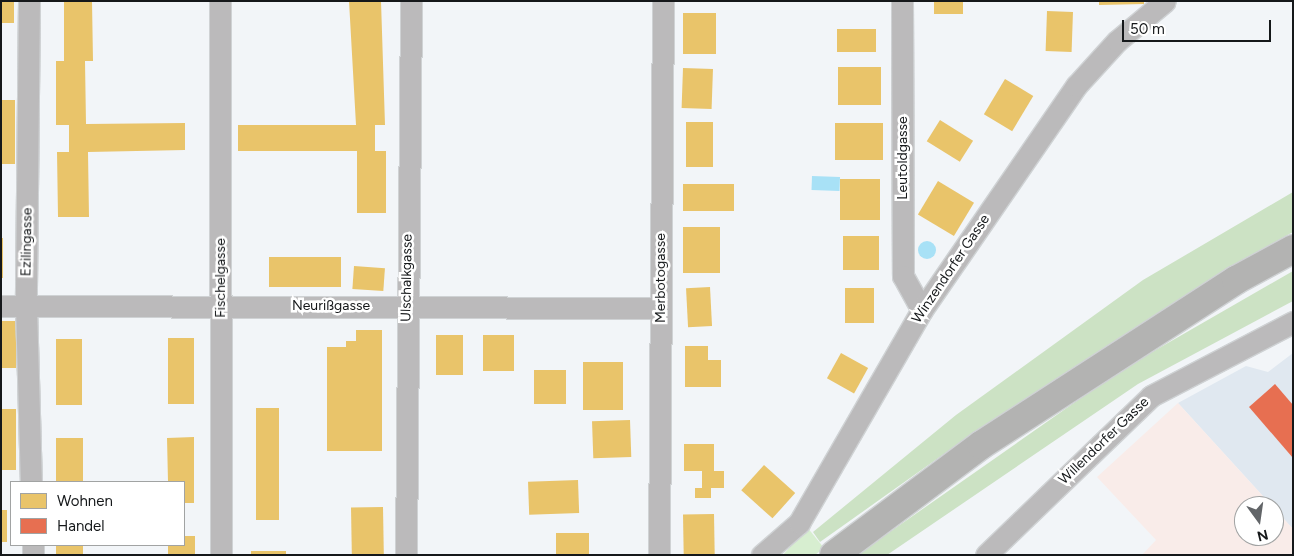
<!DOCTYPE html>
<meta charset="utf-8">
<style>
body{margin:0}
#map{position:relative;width:1294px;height:556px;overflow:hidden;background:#f2f5f8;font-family:Figtree,sans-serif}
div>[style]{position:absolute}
.built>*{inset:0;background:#e0e8f0}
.industrial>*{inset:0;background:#f9ece9}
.green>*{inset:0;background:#d7eed0}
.forest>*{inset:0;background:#cce2c4}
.water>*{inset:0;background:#a8e1f6;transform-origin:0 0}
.round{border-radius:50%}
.homes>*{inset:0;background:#e9c46a;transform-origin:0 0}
.shops>*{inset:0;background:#e76f51}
.roads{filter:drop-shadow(1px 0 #cfd2d4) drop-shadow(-1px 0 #cfd2d4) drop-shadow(0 1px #cfd2d4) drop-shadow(0 -1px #cfd2d4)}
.minor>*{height:21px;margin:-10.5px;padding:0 10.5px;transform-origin:10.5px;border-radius:10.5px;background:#bbbabb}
.primary>*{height:28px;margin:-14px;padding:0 14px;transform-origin:14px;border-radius:14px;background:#b3b3b2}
span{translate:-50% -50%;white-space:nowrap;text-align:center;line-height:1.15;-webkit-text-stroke:5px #fff;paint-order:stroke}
.street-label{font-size:14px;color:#15181a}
.frame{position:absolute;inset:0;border:2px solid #15181a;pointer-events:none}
.legend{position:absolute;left:10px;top:481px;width:175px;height:65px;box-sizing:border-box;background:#fff;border:1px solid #a1a3a3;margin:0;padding:6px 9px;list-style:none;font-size:15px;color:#15181a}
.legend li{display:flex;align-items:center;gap:10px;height:25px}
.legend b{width:25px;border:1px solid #a1a3a3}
.north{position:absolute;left:1234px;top:496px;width:50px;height:50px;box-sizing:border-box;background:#fff;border:1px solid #a1a3a3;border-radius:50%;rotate:166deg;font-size:14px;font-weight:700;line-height:20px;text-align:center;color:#15181a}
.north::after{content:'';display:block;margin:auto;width:18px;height:22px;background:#626568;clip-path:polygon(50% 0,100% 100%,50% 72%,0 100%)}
.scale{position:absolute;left:1122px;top:20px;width:149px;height:22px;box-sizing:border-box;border:2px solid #15181a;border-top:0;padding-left:6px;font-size:15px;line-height:18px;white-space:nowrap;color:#15181a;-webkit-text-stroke:4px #fff;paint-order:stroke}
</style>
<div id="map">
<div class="built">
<i style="clip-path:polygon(1293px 353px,1293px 529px,1178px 403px,1246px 366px,1268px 372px)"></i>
</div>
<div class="industrial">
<i style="clip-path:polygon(1178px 403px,1272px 506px,1244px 506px,1244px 536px,1274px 536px,1274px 508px,1293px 529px,1293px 555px,1142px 555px,1156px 540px,1097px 477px)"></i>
</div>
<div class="green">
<i style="clip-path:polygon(807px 527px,824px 548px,815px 555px,783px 555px)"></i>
</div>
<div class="forest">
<i style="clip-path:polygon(1293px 192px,1293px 232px,1230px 267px,972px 434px,820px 542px,813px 532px,956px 415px,1143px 280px)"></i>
<i style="clip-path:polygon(1293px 271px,1293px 301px,1138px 384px,887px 555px,857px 555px,1121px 370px)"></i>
</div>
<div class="water">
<i style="left:812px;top:176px;width:28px;height:14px;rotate:2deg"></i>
<i class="round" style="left:918px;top:241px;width:18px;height:18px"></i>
</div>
<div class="homes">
<i style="left:1px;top:1px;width:13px;height:22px"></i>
<i style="clip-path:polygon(64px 1px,92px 1px,93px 61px,85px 61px,86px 124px,185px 123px,185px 150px,88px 152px,89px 217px,58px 217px,57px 152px,69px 152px,69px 125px,56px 125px,56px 61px,64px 61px)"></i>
<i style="clip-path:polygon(349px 1px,381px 1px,385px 125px,375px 125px,375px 151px,386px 151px,386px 213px,357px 213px,357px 151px,238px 151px,238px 125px,356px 125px)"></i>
<i style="left:934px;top:1px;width:29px;height:13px"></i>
<i style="clip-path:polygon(1099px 1px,1144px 1px,1144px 4px,1099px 5px)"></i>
<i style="left:1047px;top:11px;width:26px;height:40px;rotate:2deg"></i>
<i style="left:683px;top:13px;width:33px;height:41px"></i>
<i style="left:876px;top:29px;width:23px;height:39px;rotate:90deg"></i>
<i style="left:838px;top:67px;width:43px;height:38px"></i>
<i style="left:683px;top:68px;width:30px;height:40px;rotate:2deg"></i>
<i style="left:1005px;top:79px;width:33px;height:41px;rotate:31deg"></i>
<i style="left:1px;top:100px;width:14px;height:64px"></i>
<i style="left:940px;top:120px;width:39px;height:25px;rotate:32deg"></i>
<i style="left:686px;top:122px;width:27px;height:45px"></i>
<i style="left:835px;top:123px;width:48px;height:37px"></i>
<i style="left:880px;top:179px;width:41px;height:40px;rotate:90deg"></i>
<i style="left:938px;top:181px;width:42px;height:39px;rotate:31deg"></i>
<i style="left:734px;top:184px;width:27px;height:51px;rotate:90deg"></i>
<i style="left:683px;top:227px;width:37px;height:46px"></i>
<i style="left:843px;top:236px;width:36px;height:34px"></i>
<i style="left:1px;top:238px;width:2px;height:40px"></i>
<i style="left:269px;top:257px;width:72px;height:30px"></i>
<i style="left:354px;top:266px;width:31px;height:23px;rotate:4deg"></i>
<i style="left:710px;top:287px;width:39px;height:24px;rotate:87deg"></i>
<i style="left:874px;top:288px;width:35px;height:29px;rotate:90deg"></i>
<i style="left:1px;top:321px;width:15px;height:47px"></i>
<i style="clip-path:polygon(356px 330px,382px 330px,382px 451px,327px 451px,327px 347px,346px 347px,346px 341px,356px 341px)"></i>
<i style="left:436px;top:335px;width:27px;height:40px"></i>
<i style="left:483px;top:335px;width:31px;height:36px"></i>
<i style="left:168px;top:338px;width:26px;height:66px"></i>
<i style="left:56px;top:339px;width:26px;height:66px"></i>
<i style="clip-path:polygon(685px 346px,708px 346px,708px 360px,721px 360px,721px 387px,685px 387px)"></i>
<i style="left:841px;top:353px;width:31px;height:29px;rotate:29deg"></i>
<i style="left:583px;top:362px;width:40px;height:48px"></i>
<i style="left:566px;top:370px;width:34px;height:32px;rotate:90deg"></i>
<i style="left:256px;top:408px;width:23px;height:112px"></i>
<i style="left:1px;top:409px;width:15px;height:61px"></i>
<i style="left:630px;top:420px;width:37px;height:38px;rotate:88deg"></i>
<i style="clip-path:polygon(194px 437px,194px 503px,184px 503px,184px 482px,168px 482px,167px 438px)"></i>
<i style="left:56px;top:438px;width:27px;height:44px"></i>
<i style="clip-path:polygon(684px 444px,714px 444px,714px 471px,724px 471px,724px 488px,711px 488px,711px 498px,695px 498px,695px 488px,702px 488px,702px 471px,684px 471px)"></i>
<i style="left:764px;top:465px;width:42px;height:34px;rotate:42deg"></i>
<i style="left:578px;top:480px;width:33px;height:50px;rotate:88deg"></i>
<i style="left:383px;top:507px;width:48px;height:32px;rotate:89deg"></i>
<i style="left:1px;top:510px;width:6px;height:32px"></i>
<i style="left:714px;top:514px;width:41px;height:31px;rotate:89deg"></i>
<i style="left:556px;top:533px;width:33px;height:22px"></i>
<i style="clip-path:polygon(184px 536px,195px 536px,195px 555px,168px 555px,168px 545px,184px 545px)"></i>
<i style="left:56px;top:545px;width:27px;height:10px"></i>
<i style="left:251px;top:551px;width:35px;height:4px"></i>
</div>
<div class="shops">
<i style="clip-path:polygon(1275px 384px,1293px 405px,1293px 458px,1249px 407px)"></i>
</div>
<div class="roads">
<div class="minor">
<i style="left:29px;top:1px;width:305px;rotate:90.6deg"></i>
<i style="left:26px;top:306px;width:176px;rotate:88.4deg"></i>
<i style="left:220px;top:1px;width:554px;rotate:89.9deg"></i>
<i style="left:902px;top:1px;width:275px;rotate:89.8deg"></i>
<i style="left:903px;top:276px;width:39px;rotate:61deg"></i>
<i style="left:1px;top:306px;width:660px;rotate:0.17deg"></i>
<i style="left:33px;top:545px;width:10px;rotate:90deg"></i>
<i style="left:406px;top:555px;width:554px;rotate:-89.48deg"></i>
<i style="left:659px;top:555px;width:554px;rotate:-89.59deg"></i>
<i style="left:762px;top:555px;width:49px;rotate:-40.9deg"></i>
<i style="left:799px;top:523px;width:246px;rotate:-60deg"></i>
<i style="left:922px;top:310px;width:272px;rotate:-55.5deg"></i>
<i style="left:1076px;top:86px;width:61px;rotate:-47.7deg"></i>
<i style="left:1117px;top:41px;width:62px;rotate:-39.8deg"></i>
<i style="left:986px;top:555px;width:229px;rotate:-43.9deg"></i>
<i style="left:1151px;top:396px;width:160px;rotate:-27.5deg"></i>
</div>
<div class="primary">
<i style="left:834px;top:555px;width:184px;rotate:-36.8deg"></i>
<i style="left:981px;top:445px;width:304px;rotate:-32.9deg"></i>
<i style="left:1236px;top:280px;width:65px;rotate:-28.5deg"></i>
</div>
</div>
<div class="street-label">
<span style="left:903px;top:158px;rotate:-90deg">Leutoldgasse</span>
<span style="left:27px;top:242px;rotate:-89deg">Ezilingasse</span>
<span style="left:951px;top:269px;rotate:-56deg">Winzendorfer Gasse</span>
<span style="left:221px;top:278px;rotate:-90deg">Fischelgasse</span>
<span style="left:407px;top:278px;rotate:-89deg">Ulschalkgasse</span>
<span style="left:661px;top:278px;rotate:-90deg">Merbotogasse</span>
<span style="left:331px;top:306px">Neurißgasse</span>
<span style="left:1104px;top:441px;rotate:-44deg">Willendorfer Gasse</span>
</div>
<div class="frame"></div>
<ul class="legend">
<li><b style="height:14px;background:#e9c46a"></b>Wohnen</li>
<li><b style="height:14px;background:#e76f51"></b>Handel</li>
</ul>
<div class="north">N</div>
<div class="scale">50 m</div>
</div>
